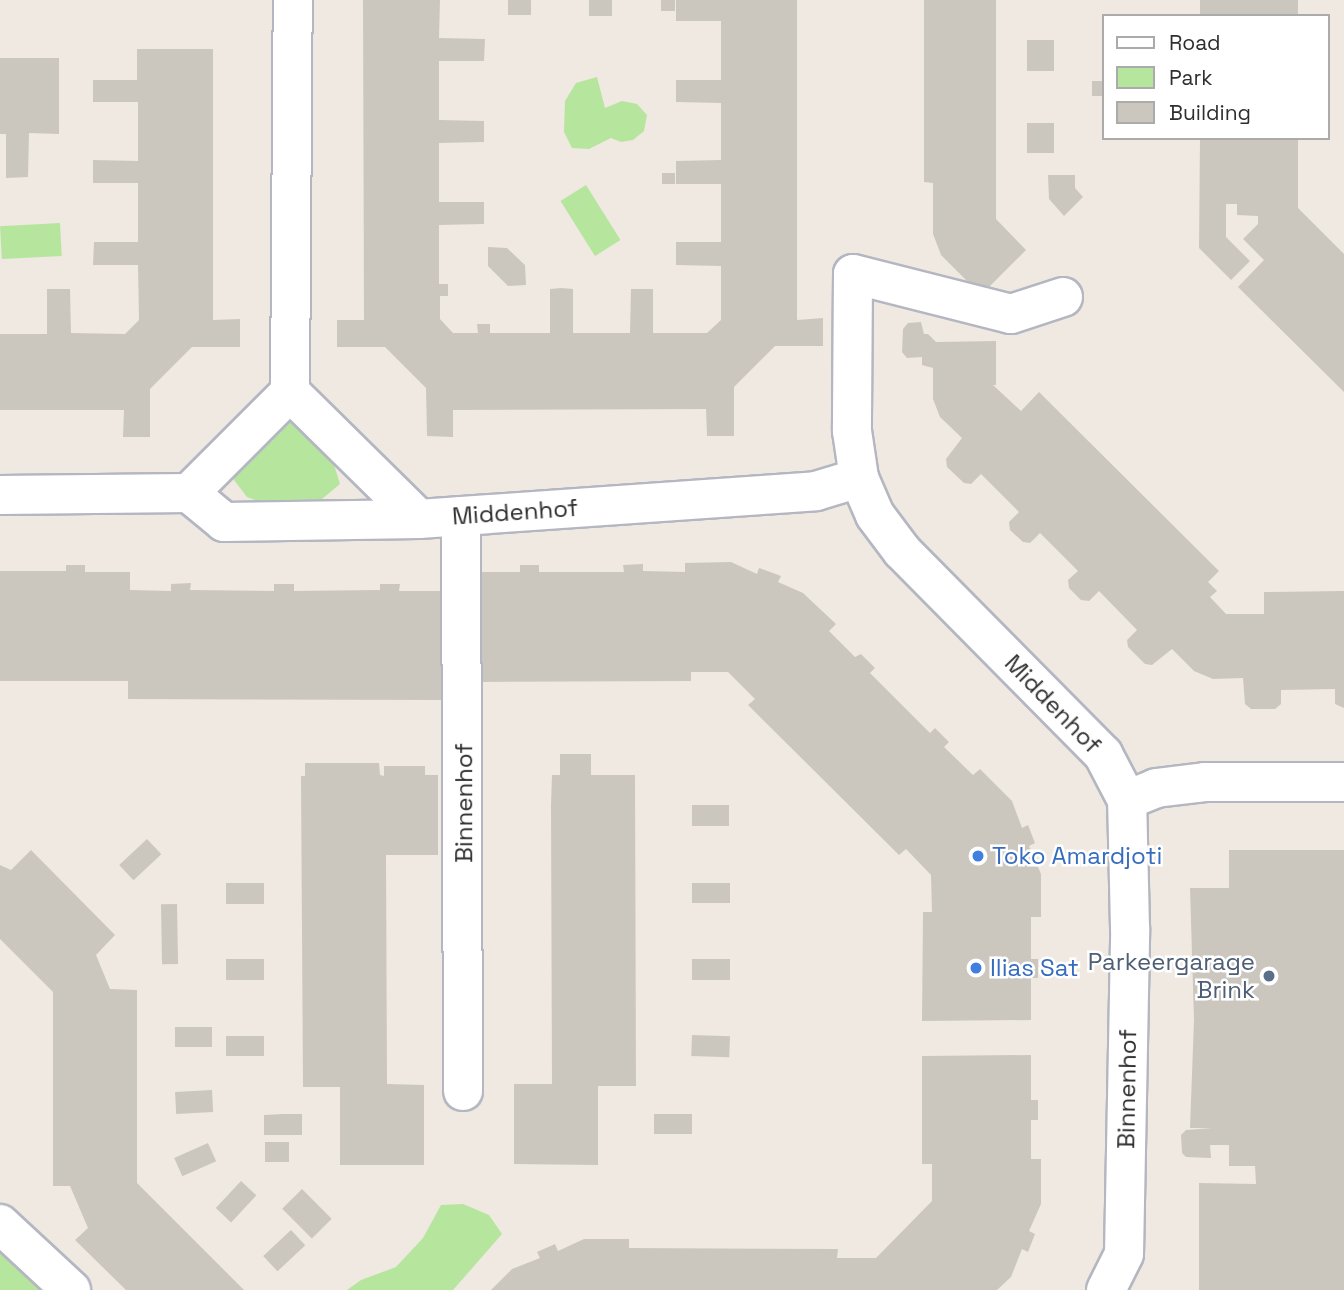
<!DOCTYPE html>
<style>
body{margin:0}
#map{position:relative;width:1344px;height:1290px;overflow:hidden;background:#efe9e1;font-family:"Space Grotesk",sans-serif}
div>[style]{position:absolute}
.green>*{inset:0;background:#b6e59e;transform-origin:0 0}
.building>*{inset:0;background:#cbc7bf;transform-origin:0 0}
.roads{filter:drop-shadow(2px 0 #b4b7c1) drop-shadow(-2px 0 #b4b7c1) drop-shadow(0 2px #b4b7c1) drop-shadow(0 -2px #b4b7c1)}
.minor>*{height:38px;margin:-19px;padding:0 19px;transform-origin:19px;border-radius:19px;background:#fff}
.dots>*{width:19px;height:19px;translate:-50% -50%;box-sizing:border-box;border:4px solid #fff;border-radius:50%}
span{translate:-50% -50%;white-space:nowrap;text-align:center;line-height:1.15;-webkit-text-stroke:5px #fff;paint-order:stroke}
.street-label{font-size:24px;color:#2e2e2e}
.shop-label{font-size:24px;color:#366cbe}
.left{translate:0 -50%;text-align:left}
.service-label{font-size:24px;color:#4e5e75}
.right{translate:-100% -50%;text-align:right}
.legend{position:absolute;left:1102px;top:14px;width:228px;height:126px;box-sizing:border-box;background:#fff;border:2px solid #ababab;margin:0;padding:9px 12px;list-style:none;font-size:21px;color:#2e2e2e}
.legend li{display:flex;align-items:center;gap:14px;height:35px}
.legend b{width:35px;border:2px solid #ababab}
</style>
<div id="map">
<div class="green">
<i style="clip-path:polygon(597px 77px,605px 108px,622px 101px,637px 104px,647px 115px,644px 131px,633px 140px,621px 142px,611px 138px,589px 149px,572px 148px,564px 132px,565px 101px,576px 83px)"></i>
<i style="left:586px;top:185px;width:65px;height:30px;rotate:58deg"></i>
<i style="left:60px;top:223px;width:33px;height:60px;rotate:87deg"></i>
<i style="clip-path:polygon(292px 420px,332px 458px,340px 484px,322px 499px,257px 501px,247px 497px,234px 480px,236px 469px,276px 424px)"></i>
<i style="clip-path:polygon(463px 1204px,489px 1215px,502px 1234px,453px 1290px,347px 1290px,361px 1280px,396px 1267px,423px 1238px,441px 1205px)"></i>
<i style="clip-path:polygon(0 1239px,52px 1290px,0 1290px)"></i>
</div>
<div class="building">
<i style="clip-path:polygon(363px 0,440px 0,439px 38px,485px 39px,484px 61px,439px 61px,439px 120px,484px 121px,484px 142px,439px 143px,439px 202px,484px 202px,484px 224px,439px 225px,439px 284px,448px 284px,448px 296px,440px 296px,440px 319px,453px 333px,478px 333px,477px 324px,490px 324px,490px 333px,550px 333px,550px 289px,561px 288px,573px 289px,573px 333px,630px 333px,631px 289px,653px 289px,653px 333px,707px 333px,721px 320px,721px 266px,676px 265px,676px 242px,721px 242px,721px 184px,676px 184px,676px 161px,721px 160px,721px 103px,676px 102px,676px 80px,721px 80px,721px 21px,676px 21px,676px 0,797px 0,797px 320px,823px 318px,823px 346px,775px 346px,734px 387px,734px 436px,707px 436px,706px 409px,453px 410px,453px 437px,427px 436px,426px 388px,385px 347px,337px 347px,337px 320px,364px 320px)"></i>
<i style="left:508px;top:0;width:23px;height:15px"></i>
<i style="left:589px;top:0;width:23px;height:16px"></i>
<i style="left:661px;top:0;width:14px;height:11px"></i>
<i style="clip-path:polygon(924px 0,996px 0,996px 219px,1026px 250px,981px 295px,941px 255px,933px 234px,933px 183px,924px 182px)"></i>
<i style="left:1200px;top:0;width:98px;height:16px"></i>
<i style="left:1027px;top:40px;width:27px;height:31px"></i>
<i style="clip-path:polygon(137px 49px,213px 49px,213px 320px,240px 319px,240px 347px,192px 347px,150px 389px,150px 437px,123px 437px,124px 410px,0 410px,0 334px,47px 334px,47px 289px,70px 289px,71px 333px,125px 334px,139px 320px,138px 265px,93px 265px,94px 242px,138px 242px,138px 183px,93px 183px,93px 160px,138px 161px,138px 102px,93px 102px,93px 80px,137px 80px)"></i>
<i style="clip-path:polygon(0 58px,59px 58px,59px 134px,29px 133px,28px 177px,6px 178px,6px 134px,0 134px)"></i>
<i style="left:1104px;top:81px;width:15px;height:12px;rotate:90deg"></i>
<i style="left:1027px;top:123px;width:27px;height:30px"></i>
<i style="clip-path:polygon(1200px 138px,1298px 138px,1298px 208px,1344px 254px,1344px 392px,1238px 287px,1264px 260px,1243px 239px,1258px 224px,1258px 216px,1237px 215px,1237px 204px,1226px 204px,1226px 237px,1250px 261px,1231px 280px,1199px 248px)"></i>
<i style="left:662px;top:173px;width:13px;height:11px"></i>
<i style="clip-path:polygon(1048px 175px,1075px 175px,1075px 188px,1083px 197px,1064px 216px,1049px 199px)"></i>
<i style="clip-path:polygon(488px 247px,507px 248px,525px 265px,526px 285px,508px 286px,488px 266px)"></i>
<i style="clip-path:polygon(921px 322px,924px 334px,928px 334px,936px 342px,996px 341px,996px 385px,993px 385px,1021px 411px,1039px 392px,1219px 571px,1208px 582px,1217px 591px,1210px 597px,1226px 614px,1264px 614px,1264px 592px,1344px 591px,1344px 708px,1335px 704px,1335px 689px,1281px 690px,1281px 704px,1275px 709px,1251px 709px,1245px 704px,1243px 678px,1213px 679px,1194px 671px,1172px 649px,1152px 665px,1145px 664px,1128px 647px,1127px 640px,1137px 630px,1099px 591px,1089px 601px,1081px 600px,1069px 588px,1068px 580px,1078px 571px,1040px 533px,1030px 543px,1023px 542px,1010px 530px,1009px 522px,1019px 512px,981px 474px,971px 484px,964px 483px,947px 467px,946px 459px,962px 438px,940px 417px,933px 399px,933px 368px,922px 365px,922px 357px,907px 358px,902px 352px,903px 329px,908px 323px)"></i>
<i style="clip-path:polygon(731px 562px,757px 574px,759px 568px,781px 576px,778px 582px,803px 593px,836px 624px,829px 631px,855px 657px,861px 654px,875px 668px,870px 673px,930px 733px,935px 728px,949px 742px,944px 747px,973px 775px,980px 769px,1012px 801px,1022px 828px,1028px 825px,1035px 843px,1029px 846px,1041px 874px,1041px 917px,1031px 917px,1031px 959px,1038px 959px,1038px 978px,1031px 978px,1031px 1020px,922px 1021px,923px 912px,932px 912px,931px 875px,906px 849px,899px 855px,748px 705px,755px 699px,728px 672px,691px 672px,691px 681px,478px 682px,477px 572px,520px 572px,520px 565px,539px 565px,539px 572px,624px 572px,623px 565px,643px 564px,643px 571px,685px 572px,685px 563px)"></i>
<i style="clip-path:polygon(66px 565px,85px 565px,85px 572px,130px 572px,130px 590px,171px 591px,171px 584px,191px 583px,190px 590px,274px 591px,274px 584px,294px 584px,294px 591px,380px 590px,380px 584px,400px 584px,399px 591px,442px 591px,442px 700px,128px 699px,128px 681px,0 681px,0 571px,66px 571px)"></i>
<i style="clip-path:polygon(560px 754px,591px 754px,591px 775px,635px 775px,636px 1086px,598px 1086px,598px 1165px,514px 1164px,514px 1084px,552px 1084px,551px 805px,552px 775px,560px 775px)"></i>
<i style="clip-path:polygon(305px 763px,379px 763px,380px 775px,384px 776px,384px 766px,425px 766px,425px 775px,438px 775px,438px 855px,386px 855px,387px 1084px,424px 1085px,424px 1165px,340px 1165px,340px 1087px,303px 1087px,301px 776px,305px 776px)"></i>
<i style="left:692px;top:805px;width:37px;height:21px"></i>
<i style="left:147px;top:839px;width:21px;height:38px;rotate:47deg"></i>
<i style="clip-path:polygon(31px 850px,115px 935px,96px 955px,110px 989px,137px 990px,137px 1183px,244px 1290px,126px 1290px,75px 1240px,88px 1228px,70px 1186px,53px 1186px,53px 992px,0 939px,0 865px,11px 870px)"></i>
<i style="clip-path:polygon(1229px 850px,1344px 850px,1344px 1290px,1199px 1290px,1199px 1183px,1256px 1184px,1255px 1166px,1229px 1166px,1229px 1145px,1210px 1145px,1211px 1158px,1186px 1157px,1182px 1153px,1181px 1135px,1186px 1130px,1212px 1128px,1190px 1128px,1194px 1020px,1190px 888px,1229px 888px)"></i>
<i style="left:226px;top:883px;width:38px;height:21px"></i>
<i style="left:692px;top:883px;width:38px;height:20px"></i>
<i style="left:177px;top:904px;width:60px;height:16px;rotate:89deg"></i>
<i style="left:264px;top:959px;width:21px;height:38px;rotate:90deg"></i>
<i style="left:730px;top:959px;width:21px;height:38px;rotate:90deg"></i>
<i style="left:175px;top:1027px;width:37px;height:20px"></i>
<i style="left:692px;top:1035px;width:38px;height:21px;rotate:2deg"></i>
<i style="left:226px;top:1036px;width:38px;height:20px"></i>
<i style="clip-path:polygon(1031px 1055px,1031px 1100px,1038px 1100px,1038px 1120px,1031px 1120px,1031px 1159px,1041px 1159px,1041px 1204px,1029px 1231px,1035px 1234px,1028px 1252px,1022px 1249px,1011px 1277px,997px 1290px,491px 1290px,512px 1269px,540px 1258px,537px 1252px,555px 1244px,558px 1251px,584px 1239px,629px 1239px,629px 1248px,838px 1249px,837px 1258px,876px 1258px,932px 1201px,932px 1164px,922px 1164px,922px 1056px)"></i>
<i style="left:212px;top:1090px;width:22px;height:37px;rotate:87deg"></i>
<i style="clip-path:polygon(283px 1114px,302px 1114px,302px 1135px,264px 1135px,264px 1115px)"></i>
<i style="left:654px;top:1114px;width:38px;height:20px"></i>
<i style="left:289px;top:1142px;width:20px;height:24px;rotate:90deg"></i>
<i style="left:208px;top:1143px;width:20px;height:37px;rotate:66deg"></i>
<i style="left:241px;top:1181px;width:21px;height:37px;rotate:43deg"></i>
<i style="left:302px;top:1189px;width:42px;height:28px;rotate:45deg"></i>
<i style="left:291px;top:1230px;width:21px;height:38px;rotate:47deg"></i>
</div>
<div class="roads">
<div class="minor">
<i style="left:1063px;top:297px;width:55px;rotate:161.9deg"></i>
<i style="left:1011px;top:314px;width:163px;rotate:-165.8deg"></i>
<i style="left:853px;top:274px;width:157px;rotate:90.4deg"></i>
<i style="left:852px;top:431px;width:48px;rotate:81.5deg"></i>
<i style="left:859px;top:478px;width:40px;rotate:66.6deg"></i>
<i style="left:875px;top:515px;width:45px;rotate:53.1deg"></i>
<i style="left:902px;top:551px;width:286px;rotate:45.3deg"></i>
<i style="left:1103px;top:754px;width:52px;rotate:62.4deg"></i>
<i style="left:1127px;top:800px;width:31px;rotate:-22deg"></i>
<i style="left:1156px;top:788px;width:49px;rotate:-7deg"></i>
<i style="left:1205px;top:782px;width:139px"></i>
<i style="left:290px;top:392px;width:392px;rotate:-89.6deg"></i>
<i style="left:189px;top:493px;width:143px;rotate:-45deg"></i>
<i style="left:290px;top:392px;width:181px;rotate:44.6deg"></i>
<i style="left:0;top:495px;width:189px;rotate:-0.6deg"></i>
<i style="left:189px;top:493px;width:45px;rotate:39.6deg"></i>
<i style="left:224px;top:522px;width:195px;rotate:-0.9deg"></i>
<i style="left:419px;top:519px;width:398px;rotate:-4deg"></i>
<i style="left:816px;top:491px;width:45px;rotate:-16.8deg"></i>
<i style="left:461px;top:516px;width:575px;rotate:89.8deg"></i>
<i style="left:0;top:1224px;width:97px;rotate:42.9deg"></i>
<i style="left:1106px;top:1290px;width:40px;rotate:-63.4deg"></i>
<i style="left:1124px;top:1254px;width:326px;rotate:-88.9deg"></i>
<i style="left:1130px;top:928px;width:128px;rotate:-91.3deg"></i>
</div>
</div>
<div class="dots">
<i style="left:978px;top:856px;background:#3f7fe0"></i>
<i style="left:976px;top:968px;background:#3f7fe0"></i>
<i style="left:1269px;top:976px;background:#5c6f8a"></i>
</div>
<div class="street-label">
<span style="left:515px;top:512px;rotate:-4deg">Middenhof</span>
<span style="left:1053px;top:704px;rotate:46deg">Middenhof</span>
<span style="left:464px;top:803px;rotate:-90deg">Binnenhof</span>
<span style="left:1127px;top:1089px;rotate:-89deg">Binnenhof</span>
</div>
<div class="shop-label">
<span class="left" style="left:992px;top:856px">Toko Amardjoti</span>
<span class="left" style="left:990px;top:968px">Ilias Sat</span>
</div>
<div class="service-label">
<span class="right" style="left:1255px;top:976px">Parkeergarage<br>Brink</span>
</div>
<ul class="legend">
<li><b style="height:9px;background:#fff"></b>Road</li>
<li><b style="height:19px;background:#b6e59e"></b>Park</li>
<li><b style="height:19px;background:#cbc7bf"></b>Building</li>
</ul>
</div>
